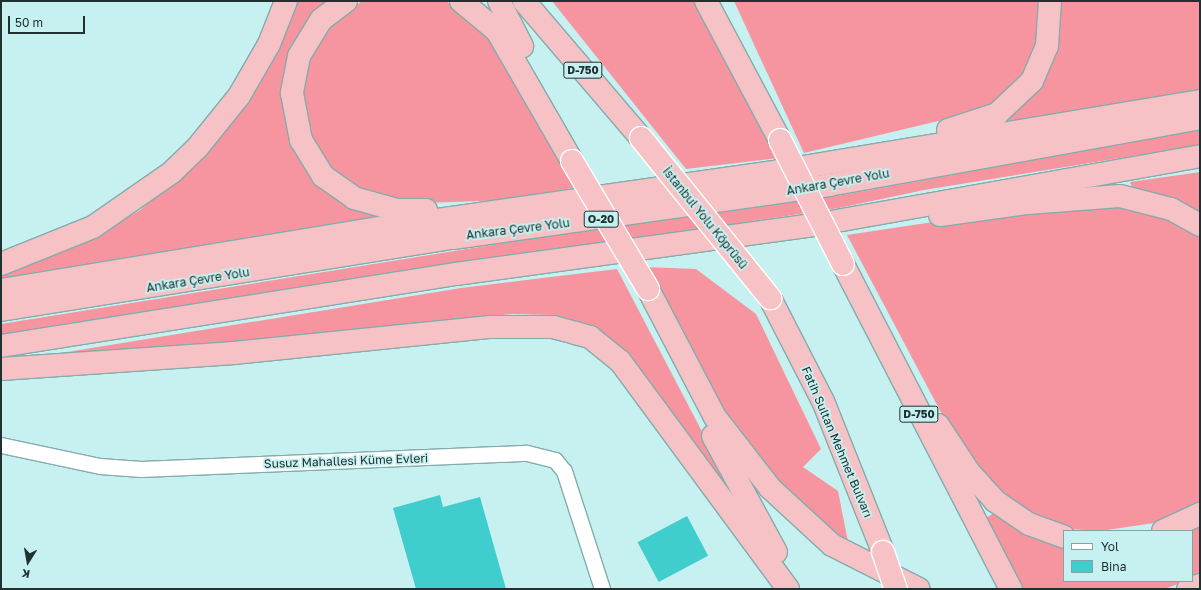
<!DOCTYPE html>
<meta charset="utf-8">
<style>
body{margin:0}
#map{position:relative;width:1201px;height:590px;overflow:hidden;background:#c6f1f0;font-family:"Golos Text",sans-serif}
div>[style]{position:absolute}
.forest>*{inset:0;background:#f6949f}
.building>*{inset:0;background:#3fcecd;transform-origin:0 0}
.roads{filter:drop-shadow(1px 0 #83acab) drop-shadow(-1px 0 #83acab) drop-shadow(0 1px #83acab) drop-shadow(0 -1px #83acab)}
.minor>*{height:15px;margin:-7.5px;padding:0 7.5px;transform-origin:7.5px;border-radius:7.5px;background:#fff}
.highway>*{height:22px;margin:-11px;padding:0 11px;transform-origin:11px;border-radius:11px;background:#f6c2c6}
.bridges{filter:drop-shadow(1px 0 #fff) drop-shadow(-1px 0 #fff) drop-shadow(0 1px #fff) drop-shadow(0 -1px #fff)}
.highway-bridge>*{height:22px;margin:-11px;padding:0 11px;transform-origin:11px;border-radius:11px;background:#f6c2c6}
span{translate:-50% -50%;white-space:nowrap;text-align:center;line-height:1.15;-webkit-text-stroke:3.5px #c6f1f0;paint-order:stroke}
.shield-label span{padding:1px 3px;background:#c6f1f0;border:1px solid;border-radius:3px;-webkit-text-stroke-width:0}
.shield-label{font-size:11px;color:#203131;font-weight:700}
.street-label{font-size:12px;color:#203131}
.frame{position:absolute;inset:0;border:2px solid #203131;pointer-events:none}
.legend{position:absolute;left:1063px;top:530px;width:130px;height:52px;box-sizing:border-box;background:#c6f1f0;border:1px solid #84a4a4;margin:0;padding:5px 7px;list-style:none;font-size:12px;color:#203131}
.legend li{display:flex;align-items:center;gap:8px;height:20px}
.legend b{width:20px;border:1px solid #84a4a4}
.north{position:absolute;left:8px;top:542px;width:40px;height:40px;-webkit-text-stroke:3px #c6f1f0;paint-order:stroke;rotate:191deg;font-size:11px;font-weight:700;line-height:16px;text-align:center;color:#203131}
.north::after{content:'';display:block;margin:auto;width:14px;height:18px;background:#203131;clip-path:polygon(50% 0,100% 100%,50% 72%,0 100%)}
.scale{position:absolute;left:8px;top:16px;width:77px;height:18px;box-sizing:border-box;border:2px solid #203131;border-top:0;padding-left:5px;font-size:12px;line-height:14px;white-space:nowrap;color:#203131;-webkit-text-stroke:3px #c6f1f0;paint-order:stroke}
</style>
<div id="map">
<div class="forest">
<i style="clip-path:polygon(295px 1px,326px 1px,310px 20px,283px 92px,283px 109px,292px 138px,395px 218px,1px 284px,1px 271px,97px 234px,139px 211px,195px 164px,242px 108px)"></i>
<i style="clip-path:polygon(362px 1px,446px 1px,483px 26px,577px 187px,511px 200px,394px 204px,334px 178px,307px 132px,302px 91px,304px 71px,321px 33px)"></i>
<i style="clip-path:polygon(552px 1px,696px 1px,778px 158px,686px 169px)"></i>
<i style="clip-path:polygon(734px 1px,1039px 1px,1040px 25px,1031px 69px,997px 107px,804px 153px)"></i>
<i style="clip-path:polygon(1061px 1px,1200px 1px,1200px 95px,1001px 125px,1057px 45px)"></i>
<i style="clip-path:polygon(1200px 130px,1200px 145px,924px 190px,839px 208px,1px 335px,1px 324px,535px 238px,837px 196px)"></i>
<i style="clip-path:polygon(1200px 172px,1200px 217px,1133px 190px,1130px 182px)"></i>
<i style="clip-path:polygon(1093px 203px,1144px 207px,1200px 235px,1200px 504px,1154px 523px,1100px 531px,1069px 529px,998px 497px,945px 420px,847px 235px,1013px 210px)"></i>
<i style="clip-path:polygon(644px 267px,696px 269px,756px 314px,821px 449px,803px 467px,838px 491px,849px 547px,823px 530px,745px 449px)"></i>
<i style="clip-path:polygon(617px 269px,730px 485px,724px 490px,572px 321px,551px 315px,512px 314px,62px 358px,61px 353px,461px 288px)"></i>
<i style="clip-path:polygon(997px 511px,1064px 544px,1064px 581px,1186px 581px,1164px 589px,1024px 589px,986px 518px)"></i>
<i style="clip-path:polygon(1200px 525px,1200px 576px,1192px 579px,1192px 531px,1187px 531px)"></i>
</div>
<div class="building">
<i style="clip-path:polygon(440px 495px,443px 507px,480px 497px,506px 589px,416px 589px,393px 508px)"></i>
<i style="left:687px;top:516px;width:45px;height:56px;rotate:62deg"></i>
</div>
<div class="roads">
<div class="minor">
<i style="left:1px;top:445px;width:101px;rotate:12deg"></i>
<i style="left:100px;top:466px;width:41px;rotate:4.2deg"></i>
<i style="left:141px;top:469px;width:386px;rotate:-2.4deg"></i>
<i style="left:527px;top:453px;width:29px;rotate:14deg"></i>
<i style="left:555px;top:460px;width:14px;rotate:51deg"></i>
<i style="left:564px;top:471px;width:124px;rotate:72.1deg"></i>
</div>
<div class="highway">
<i style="left:346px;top:1px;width:31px;rotate:143deg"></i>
<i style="left:321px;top:20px;width:42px;rotate:121.4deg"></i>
<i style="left:299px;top:56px;width:38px;rotate:101deg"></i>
<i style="left:292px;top:93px;width:48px;rotate:79.2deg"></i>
<i style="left:301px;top:140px;width:42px;rotate:58.6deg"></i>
<i style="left:323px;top:176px;width:38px;rotate:35deg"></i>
<i style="left:354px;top:198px;width:45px;rotate:15.6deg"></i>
<i style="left:397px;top:210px;width:29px"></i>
<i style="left:461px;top:1px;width:47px;rotate:39.8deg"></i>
<i style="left:497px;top:31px;width:150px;rotate:60deg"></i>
<i style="left:499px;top:1px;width:51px;rotate:62.9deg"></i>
<i style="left:524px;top:1px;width:180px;rotate:49.5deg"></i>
<i style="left:706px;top:1px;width:157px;rotate:62deg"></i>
<i style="left:948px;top:130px;width:52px;rotate:-18.1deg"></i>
<i style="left:997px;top:114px;width:48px;rotate:-43.3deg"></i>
<i style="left:1032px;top:81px;width:38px;rotate:-67deg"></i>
<i style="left:1047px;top:46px;width:45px;rotate:-86.2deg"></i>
<i style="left:940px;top:215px;width:89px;rotate:-7.8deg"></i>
<i style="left:1028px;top:203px;width:92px;rotate:-4.4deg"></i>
<i style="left:1120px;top:196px;width:53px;rotate:14.3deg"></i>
<i style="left:1171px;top:209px;width:33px;rotate:29deg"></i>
<i style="left:1px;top:264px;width:99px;rotate:-21.9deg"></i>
<i style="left:93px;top:227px;width:96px;rotate:-34.8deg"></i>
<i style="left:172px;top:172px;width:35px;rotate:-44deg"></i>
<i style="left:197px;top:148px;width:67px;rotate:-51.1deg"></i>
<i style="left:239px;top:96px;width:60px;rotate:-60deg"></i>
<i style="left:269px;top:44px;width:46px;rotate:-68.4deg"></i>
<i style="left:843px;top:264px;width:366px;rotate:62.7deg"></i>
<i style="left:648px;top:289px;width:144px;rotate:62.4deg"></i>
<i style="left:715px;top:417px;width:90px;rotate:52.2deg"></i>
<i style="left:770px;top:488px;width:84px;rotate:42.6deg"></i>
<i style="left:832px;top:545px;width:97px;rotate:26.8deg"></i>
<i style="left:1px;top:290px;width:384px;rotate:-9.3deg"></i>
<i style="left:380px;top:228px;width:403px;rotate:-8.1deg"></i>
<i style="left:779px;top:171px;width:427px;rotate:-9.4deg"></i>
<i style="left:770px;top:298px;width:116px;rotate:62.8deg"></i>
<i style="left:823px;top:401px;width:162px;rotate:68.3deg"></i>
<i style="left:1px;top:310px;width:458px;rotate:-9.1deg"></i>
<i style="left:453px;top:238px;width:380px;rotate:-8deg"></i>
<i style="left:829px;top:185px;width:377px;rotate:-10.2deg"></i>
<i style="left:1px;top:346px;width:461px;rotate:-9deg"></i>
<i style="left:456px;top:274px;width:361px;rotate:-7.8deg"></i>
<i style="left:814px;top:225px;width:392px;rotate:-10.1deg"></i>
<i style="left:1px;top:369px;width:234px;rotate:-3.9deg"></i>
<i style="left:234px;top:353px;width:258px;rotate:-5.8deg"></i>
<i style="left:491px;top:327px;width:62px"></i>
<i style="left:553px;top:327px;width:23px;rotate:15deg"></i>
<i style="left:575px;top:333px;width:16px;rotate:15deg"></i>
<i style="left:590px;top:337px;width:38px;rotate:39deg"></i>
<i style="left:620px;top:361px;width:283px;rotate:53.6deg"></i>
<i style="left:938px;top:425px;width:56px;rotate:56.6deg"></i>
<i style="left:969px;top:472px;width:39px;rotate:48deg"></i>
<i style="left:995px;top:501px;width:41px;rotate:34.1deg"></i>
<i style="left:1029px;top:524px;width:37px;rotate:20deg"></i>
<i style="left:713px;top:436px;width:132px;rotate:61.5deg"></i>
<i style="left:1163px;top:531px;width:41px;rotate:-24.7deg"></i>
<i style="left:1188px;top:589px;width:13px;rotate:-18deg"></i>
</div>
</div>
<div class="bridges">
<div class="highway-bridge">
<i style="left:641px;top:138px;width:206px;rotate:51.1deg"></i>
<i style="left:780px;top:140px;width:139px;rotate:63.1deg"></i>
<i style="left:572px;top:161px;width:149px;rotate:59.3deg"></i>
<i style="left:883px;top:552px;width:39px;rotate:71deg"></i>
</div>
</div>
<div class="shield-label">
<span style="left:583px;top:70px">D-750</span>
<span style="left:601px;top:219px">O-20</span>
<span style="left:919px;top:414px">D-750</span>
</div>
<div class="street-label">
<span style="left:838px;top:182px;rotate:-10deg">Ankara Çevre Yolu</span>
<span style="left:705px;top:218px;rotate:51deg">İstanbul Yolu Köprüsü</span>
<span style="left:518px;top:229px;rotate:-7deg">Ankara Çevre Yolu</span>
<span style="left:198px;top:280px;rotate:-9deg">Ankara Çevre Yolu</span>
<span style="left:837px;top:442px;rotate:67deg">Fatih Sultan Mehmet Bulvarı</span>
<span style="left:346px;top:461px;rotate:-2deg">Susuz Mahallesi Küme Evleri</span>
</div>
<div class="frame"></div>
<ul class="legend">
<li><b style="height:5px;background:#fff"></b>Yol</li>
<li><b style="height:11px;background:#3fcecd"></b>Bina</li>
</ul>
<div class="north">K</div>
<div class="scale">50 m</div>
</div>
